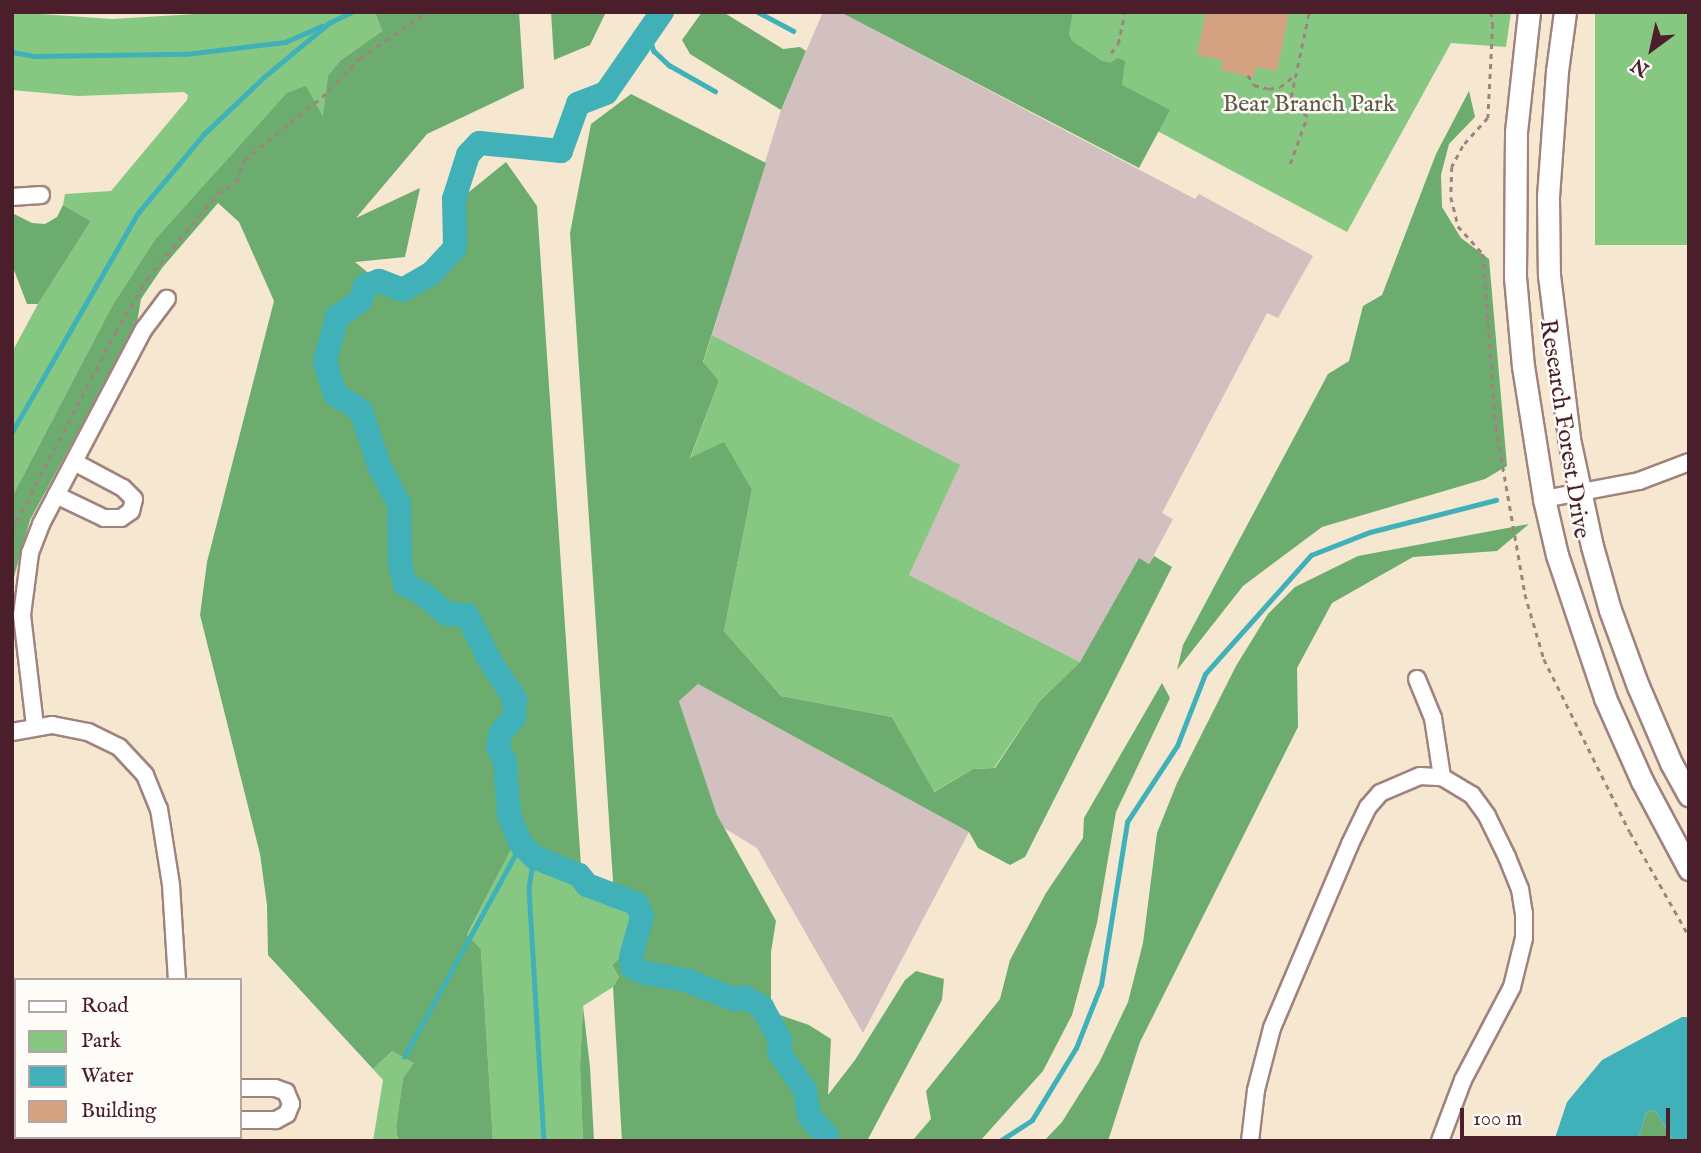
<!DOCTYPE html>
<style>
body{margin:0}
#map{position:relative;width:1701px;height:1153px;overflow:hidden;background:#f5e7d0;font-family:"IM FELL English",serif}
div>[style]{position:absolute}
.industrial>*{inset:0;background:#d2bfc0}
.green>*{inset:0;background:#86c881;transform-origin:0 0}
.forest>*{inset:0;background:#6cac6f}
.water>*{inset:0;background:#41b1b9}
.stream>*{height:4.5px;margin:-2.25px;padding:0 2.25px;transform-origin:2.25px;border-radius:2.25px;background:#41b1b9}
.river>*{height:24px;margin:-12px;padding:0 12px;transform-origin:12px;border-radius:12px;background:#41b1b9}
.building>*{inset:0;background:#d5a281}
.path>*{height:2.5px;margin-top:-1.25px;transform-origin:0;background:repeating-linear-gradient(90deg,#a0837e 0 5px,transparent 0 10px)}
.roads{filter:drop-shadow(2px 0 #a0837e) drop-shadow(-2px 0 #a0837e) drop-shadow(0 2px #a0837e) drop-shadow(0 -2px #a0837e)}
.minor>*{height:16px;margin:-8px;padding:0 8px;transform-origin:8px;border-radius:8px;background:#fff}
.major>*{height:21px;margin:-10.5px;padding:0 10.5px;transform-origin:10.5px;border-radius:10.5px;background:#fff}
span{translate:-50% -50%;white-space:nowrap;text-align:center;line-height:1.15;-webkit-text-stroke:5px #fdfcf7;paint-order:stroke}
.park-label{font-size:24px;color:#5f5a49}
.street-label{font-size:24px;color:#4a1f2b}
.frame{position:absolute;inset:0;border:14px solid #4a1f2b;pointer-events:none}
.legend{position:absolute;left:14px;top:978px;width:228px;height:161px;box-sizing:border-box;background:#fdfcf7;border:2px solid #b5a4a5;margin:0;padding:9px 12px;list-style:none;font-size:21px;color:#4a1f2b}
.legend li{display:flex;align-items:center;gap:14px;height:35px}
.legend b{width:35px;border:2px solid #b5a4a5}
.north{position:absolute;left:1617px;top:14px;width:70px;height:70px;-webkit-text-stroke:5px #fdfcf7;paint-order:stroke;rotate:213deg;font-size:19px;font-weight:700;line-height:28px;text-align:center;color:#4a1f2b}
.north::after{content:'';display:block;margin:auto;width:24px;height:32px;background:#4a1f2b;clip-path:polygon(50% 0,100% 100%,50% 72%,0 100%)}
.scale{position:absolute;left:1460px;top:1108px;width:210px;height:32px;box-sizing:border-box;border:4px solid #4a1f2b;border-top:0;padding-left:9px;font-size:21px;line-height:24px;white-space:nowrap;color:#4a1f2b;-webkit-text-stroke:5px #fdfcf7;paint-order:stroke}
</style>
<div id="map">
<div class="industrial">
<i style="clip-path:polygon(823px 12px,840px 12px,1195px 199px,1199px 194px,1313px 256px,1278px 318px,1267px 313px,1162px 513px,1173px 519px,1149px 564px,1139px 559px,1080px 662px,909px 575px,959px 465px,712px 335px,781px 110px)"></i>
<i style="clip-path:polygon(698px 684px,969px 832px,863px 1033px,757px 848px,724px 828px,717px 815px,679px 701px)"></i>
</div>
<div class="green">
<i style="clip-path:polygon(12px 12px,112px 19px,229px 12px,375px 12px,382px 31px,341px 60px,323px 118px,154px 241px,112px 306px,12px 497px,12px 352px,38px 304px,91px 221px,63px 205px,65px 194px,111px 191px,187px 100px,188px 95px,184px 92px,78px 96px,12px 90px)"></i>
<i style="clip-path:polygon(934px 12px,1511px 12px,1506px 47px,1451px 43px,1347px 232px)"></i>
<i style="left:1595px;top:12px;width:94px;height:233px"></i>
<i style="clip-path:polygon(712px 335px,960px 465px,909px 575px,1080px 662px,1039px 702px,994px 768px,973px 769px,933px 792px,892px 717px,781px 696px,724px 631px,752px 490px,690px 459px,719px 381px,703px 363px)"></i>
<i style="clip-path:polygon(511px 848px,614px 896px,629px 909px,637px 942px,612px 965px,619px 977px,613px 987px,583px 1006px,580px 1066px,583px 1141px,493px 1141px,481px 949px,467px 936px)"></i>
<i style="clip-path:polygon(392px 1051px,415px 1063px,403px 1078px,396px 1127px,398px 1141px,373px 1141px,383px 1080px,373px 1069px)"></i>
</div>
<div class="forest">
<i style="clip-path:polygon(375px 12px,519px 12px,524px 88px,427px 134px,356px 218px,420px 188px,405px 257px,355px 262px,401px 300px,446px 269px,464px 196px,506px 162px,537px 206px,582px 881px,511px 849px,467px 935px,481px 949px,493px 1141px,398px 1141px,396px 1127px,403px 1078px,414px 1063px,392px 1051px,373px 1069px,268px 955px,267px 905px,260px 854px,200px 615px,207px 562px,274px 301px,239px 222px,218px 203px,162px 268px,141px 299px,137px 323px,30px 520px,12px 584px,12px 497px,112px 306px,154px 241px,287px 93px,306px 86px,323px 117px,328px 76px,341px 60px,382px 31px)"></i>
<i style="clip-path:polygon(551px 12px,606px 12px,590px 45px,554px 60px)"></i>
<i style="clip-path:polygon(702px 12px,723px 12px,783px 49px,800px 47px,806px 51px,781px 110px,690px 54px,682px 40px)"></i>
<i style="clip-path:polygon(840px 12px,1073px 12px,1069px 34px,1072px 41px,1102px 61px,1110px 63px,1118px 58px,1125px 61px,1122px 85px,1170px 110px,1139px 168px)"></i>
<i style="clip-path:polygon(1469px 91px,1475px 117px,1449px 144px,1441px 175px,1442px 207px,1461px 238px,1489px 259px,1507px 466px,1485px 479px,1322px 527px,1243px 586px,1177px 670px,1183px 645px,1328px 374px,1349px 361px,1363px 306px,1382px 295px,1436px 154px)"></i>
<i style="clip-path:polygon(631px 94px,766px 163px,703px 362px,719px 381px,690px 458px,724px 442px,752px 490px,724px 631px,781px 696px,892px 717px,934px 792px,973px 769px,995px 768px,1039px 702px,1080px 662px,1139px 558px,1149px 564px,1154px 556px,1172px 567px,1025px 857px,1010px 865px,978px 848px,969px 832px,698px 684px,679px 701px,717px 815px,776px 921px,771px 952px,771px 1012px,809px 1025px,831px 1039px,828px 1095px,855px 1060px,905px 980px,916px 971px,944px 979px,942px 1000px,867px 1141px,622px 1141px,613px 987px,619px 977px,612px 965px,637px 942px,629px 909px,614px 896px,570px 233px,591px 124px)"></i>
<i style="clip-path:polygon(63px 205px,91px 221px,38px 304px,27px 304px,12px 265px,12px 213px,32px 223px,45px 224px,57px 217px)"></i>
<i style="clip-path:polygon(1529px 524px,1497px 551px,1413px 557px,1332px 603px,1297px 668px,1298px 727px,1140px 1042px,1108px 1141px,1044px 1141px,1062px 1122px,1099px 1063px,1128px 1002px,1143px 943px,1157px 833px,1177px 783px,1236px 666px,1268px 614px,1295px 587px,1358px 556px)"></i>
<i style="clip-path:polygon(1162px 683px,1170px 698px,1116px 812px,1097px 923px,1072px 1015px,1043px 1071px,980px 1141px,912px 1141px,931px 1119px,926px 1091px,1000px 999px,1010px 960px,1046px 893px,1083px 838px,1084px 818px)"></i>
<i style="clip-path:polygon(583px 1006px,590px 1067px,594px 1141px,583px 1141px,580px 1066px)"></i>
<i style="clip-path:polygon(1651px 1110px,1656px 1112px,1674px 1141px,1638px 1141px,1646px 1113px)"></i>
</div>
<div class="water">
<i style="clip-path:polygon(1682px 1017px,1689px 1017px,1689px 1141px,1674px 1141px,1656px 1112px,1651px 1110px,1646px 1113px,1638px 1141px,1554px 1141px,1567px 1102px,1602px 1060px)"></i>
</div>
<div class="stream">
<i style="left:758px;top:12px;width:40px;rotate:28deg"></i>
<i style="left:648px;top:34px;width:18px;rotate:71deg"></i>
<i style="left:654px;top:51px;width:21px;rotate:43deg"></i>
<i style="left:669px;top:65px;width:53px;rotate:29.5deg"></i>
<i style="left:12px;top:52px;width:22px;rotate:10deg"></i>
<i style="left:34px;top:56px;width:152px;rotate:-0.8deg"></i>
<i style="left:186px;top:54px;width:100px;rotate:-6.9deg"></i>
<i style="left:285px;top:42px;width:40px;rotate:-23.4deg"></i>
<i style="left:12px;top:432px;width:253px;rotate:-60.1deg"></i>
<i style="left:138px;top:213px;width:103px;rotate:-50.1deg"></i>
<i style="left:204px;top:134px;width:83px;rotate:-43.5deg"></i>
<i style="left:264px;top:77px;width:85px;rotate:-39.7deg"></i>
<i style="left:329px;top:23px;width:25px;rotate:-26deg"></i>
<i style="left:534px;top:857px;width:31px;rotate:99deg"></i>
<i style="left:529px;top:888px;width:253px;rotate:86.6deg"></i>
<i style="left:404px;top:1057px;width:243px;rotate:-61.2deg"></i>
<i style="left:1000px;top:1141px;width:38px;rotate:-33deg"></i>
<i style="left:1032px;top:1120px;width:84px;rotate:-58.6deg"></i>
<i style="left:1076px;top:1048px;width:68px;rotate:-68.4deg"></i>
<i style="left:1101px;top:985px;width:165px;rotate:-80.9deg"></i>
<i style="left:1127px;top:822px;width:91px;rotate:-56.7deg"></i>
<i style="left:1177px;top:746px;width:77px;rotate:-68.7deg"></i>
<i style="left:1205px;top:674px;width:159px;rotate:-48.3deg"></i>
<i style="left:1311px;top:555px;width:63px;rotate:-21.3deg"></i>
<i style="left:1370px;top:532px;width:130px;rotate:-14.3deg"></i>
</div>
<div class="river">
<i style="left:662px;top:12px;width:98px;rotate:124.7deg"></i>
<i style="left:606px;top:93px;width:30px;rotate:159deg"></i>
<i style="left:578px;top:104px;width:50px;rotate:109.9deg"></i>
<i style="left:561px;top:151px;width:82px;rotate:-174.4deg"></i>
<i style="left:479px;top:143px;width:16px;rotate:133deg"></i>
<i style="left:468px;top:155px;width:46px;rotate:107.7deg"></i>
<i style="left:454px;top:199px;width:49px;rotate:88.8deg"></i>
<i style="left:455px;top:248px;width:34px;rotate:133deg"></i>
<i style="left:432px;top:273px;width:34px;rotate:150deg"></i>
<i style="left:403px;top:290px;width:26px;rotate:-159deg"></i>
<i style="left:379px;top:281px;width:15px;rotate:160deg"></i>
<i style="left:365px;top:286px;width:16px;rotate:108deg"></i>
<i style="left:360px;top:301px;width:28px;rotate:145deg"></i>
<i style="left:337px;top:317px;width:47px;rotate:104.9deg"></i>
<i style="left:325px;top:362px;width:34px;rotate:73deg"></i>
<i style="left:335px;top:394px;width:31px;rotate:33deg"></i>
<i style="left:361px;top:411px;width:60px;rotate:71.6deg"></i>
<i style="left:380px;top:468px;width:40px;rotate:62deg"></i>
<i style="left:399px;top:503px;width:60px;rotate:89deg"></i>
<i style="left:400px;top:563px;width:22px;rotate:77deg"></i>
<i style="left:405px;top:584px;width:19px;rotate:28deg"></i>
<i style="left:422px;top:593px;width:33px;rotate:40deg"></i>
<i style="left:447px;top:614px;width:20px;rotate:3deg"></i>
<i style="left:467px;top:615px;width:49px;rotate:63.4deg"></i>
<i style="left:489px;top:659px;width:48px;rotate:57deg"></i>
<i style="left:515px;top:699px;width:19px;rotate:93deg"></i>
<i style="left:514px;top:718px;width:19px;rotate:133deg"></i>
<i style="left:501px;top:732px;width:15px;rotate:101deg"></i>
<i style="left:498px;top:747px;width:17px;rotate:65deg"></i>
<i style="left:505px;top:762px;width:53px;rotate:85.7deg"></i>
<i style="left:509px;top:815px;width:31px;rotate:68deg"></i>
<i style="left:521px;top:844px;width:18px;rotate:45deg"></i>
<i style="left:534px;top:857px;width:48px;rotate:21.8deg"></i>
<i style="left:579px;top:875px;width:13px;rotate:51deg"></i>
<i style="left:587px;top:885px;width:53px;rotate:20.8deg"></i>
<i style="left:637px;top:904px;width:14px;rotate:69deg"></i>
<i style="left:642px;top:917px;width:41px;rotate:105.4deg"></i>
<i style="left:631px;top:957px;width:10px;rotate:84deg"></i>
<i style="left:632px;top:967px;width:14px;rotate:25deg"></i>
<i style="left:645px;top:973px;width:42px;rotate:9.7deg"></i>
<i style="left:686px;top:980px;width:51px;rotate:22deg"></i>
<i style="left:733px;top:999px;width:11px;rotate:-10deg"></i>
<i style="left:744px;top:997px;width:21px;rotate:29deg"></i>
<i style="left:762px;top:1007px;width:37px;rotate:61deg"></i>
<i style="left:780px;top:1039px;width:13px;rotate:94deg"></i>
<i style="left:779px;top:1052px;width:46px;rotate:55.6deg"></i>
<i style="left:805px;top:1090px;width:26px;rotate:81deg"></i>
<i style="left:809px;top:1116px;width:27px;rotate:48deg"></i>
<i style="left:827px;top:1136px;width:5px;rotate:112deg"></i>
</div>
<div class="building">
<i style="clip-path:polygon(1206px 12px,1289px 12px,1277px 71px,1256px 67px,1254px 77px,1221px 70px,1223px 60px,1197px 55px)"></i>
</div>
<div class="path">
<i style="left:1491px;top:12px;width:12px;rotate:81deg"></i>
<i style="left:1493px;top:24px;width:94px;rotate:93deg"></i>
<i style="left:1488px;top:118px;width:38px;rotate:132deg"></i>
<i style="left:1463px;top:146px;width:24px;rotate:118deg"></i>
<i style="left:1452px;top:167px;width:30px;rotate:92deg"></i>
<i style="left:1451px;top:197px;width:30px;rotate:76deg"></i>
<i style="left:1458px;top:226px;width:38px;rotate:48deg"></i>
<i style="left:1483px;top:254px;width:173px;rotate:85.7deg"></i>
<i style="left:1496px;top:427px;width:169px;rotate:80.1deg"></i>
<i style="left:1525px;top:594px;width:68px;rotate:73.7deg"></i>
<i style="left:1544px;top:659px;width:193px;rotate:63.6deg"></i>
<i style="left:1630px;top:832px;width:120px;rotate:60.4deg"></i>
<i style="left:1111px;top:53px;width:11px;rotate:-52deg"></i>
<i style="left:1118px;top:44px;width:33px;rotate:-78deg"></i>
<i style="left:1248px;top:75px;width:12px;rotate:59deg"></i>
<i style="left:1254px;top:85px;width:16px;rotate:15deg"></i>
<i style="left:1269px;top:89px;width:11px;rotate:-10deg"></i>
<i style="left:1280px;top:87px;width:21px;rotate:-39deg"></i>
<i style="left:1290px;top:164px;width:50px;rotate:-70.1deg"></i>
<i style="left:1307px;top:117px;width:26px;rotate:-129deg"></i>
<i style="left:1291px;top:97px;width:87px;rotate:-78deg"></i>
<i style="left:12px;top:530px;width:222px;rotate:-62.4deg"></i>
<i style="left:115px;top:333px;width:63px;rotate:-59.3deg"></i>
<i style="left:147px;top:279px;width:112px;rotate:-50.5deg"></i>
<i style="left:218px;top:193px;width:21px;rotate:-31deg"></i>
<i style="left:236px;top:182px;width:23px;rotate:-70deg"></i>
<i style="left:244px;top:160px;width:100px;rotate:-38.9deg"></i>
<i style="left:322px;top:97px;width:54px;rotate:-45.7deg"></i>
<i style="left:360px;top:58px;width:81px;rotate:-34.5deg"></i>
</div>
<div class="roads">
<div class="minor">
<i style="left:12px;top:197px;width:29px;rotate:-4deg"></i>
<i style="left:56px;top:495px;width:53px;rotate:25.6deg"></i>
<i style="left:104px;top:518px;width:17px"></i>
<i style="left:121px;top:518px;width:12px;rotate:-35deg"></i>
<i style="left:131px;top:511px;width:12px;rotate:-76deg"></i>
<i style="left:134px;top:499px;width:16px;rotate:-135deg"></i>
<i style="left:123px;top:488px;width:55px;rotate:-152deg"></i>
<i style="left:1544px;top:499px;width:97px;rotate:-10.7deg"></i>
<i style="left:1639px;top:481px;width:53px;rotate:-20.8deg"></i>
<i style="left:1417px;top:679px;width:42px;rotate:67.7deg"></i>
<i style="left:1433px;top:718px;width:60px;rotate:81.3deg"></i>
<i style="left:35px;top:726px;width:112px;rotate:-96.7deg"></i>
<i style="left:22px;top:615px;width:63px;rotate:-82.6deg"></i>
<i style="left:30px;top:553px;width:31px;rotate:-69deg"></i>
<i style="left:41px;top:524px;width:221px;rotate:-62.2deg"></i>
<i style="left:144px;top:329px;width:38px;rotate:-53deg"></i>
<i style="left:12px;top:732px;width:41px;rotate:-9.9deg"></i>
<i style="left:52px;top:725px;width:37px;rotate:11deg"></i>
<i style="left:88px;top:732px;width:34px;rotate:26deg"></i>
<i style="left:119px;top:747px;width:38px;rotate:47deg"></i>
<i style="left:145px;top:775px;width:37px;rotate:68deg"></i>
<i style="left:159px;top:809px;width:77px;rotate:81deg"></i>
<i style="left:171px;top:885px;width:95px;rotate:86.4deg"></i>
<i style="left:240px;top:1088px;width:35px"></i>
<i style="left:275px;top:1088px;width:12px;rotate:20deg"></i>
<i style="left:286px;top:1092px;width:13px;rotate:67deg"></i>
<i style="left:291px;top:1104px;width:11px;rotate:112deg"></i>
<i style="left:287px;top:1114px;width:13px;rotate:151deg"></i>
<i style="left:276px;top:1120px;width:36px;rotate:180deg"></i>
<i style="left:177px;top:1141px;width:4px;rotate:-90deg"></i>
<i style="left:1250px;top:1141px;width:51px;rotate:-83.3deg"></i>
<i style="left:1256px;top:1090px;width:64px;rotate:-75.5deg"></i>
<i style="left:1272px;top:1028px;width:200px;rotate:-67deg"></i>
<i style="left:1350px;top:844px;width:41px;rotate:-64.1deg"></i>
<i style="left:1368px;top:807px;width:18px;rotate:-49deg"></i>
<i style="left:1380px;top:793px;width:43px;rotate:-23deg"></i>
<i style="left:1420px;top:776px;width:22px;rotate:3deg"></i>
<i style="left:1442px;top:777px;width:35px;rotate:31deg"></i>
<i style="left:1472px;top:795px;width:26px;rotate:54deg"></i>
<i style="left:1487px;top:816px;width:46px;rotate:64deg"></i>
<i style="left:1507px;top:857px;width:35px;rotate:68deg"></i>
<i style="left:1520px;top:889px;width:24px;rotate:81deg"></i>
<i style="left:1524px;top:913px;width:25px;rotate:90deg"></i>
<i style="left:1524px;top:938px;width:50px;rotate:103.8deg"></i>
<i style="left:1512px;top:987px;width:105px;rotate:117.8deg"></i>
<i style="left:1463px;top:1080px;width:65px;rotate:110.7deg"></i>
</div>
<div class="major">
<i style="left:1529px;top:12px;width:121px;rotate:96.2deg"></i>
<i style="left:1516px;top:132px;width:145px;rotate:90.4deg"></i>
<i style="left:1515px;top:277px;width:89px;rotate:84.9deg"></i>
<i style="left:1523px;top:366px;width:135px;rotate:81deg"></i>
<i style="left:1544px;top:499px;width:57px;rotate:76.9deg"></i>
<i style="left:1557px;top:555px;width:151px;rotate:71.4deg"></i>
<i style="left:1605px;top:698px;width:91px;rotate:66deg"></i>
<i style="left:1642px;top:781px;width:100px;rotate:61.9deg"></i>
<i style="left:1565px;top:12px;width:60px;rotate:97.7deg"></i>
<i style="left:1557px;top:71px;width:127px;rotate:94.1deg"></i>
<i style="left:1548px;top:198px;width:77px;rotate:89.3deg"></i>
<i style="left:1549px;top:275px;width:165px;rotate:83deg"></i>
<i style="left:1569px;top:439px;width:109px;rotate:77.9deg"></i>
<i style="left:1592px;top:546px;width:66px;rotate:74.3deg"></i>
<i style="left:1610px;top:610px;width:81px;rotate:69.8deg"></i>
<i style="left:1638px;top:686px;width:84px;rotate:66.8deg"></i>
<i style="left:1671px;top:763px;width:37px;rotate:61deg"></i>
</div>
</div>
<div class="park-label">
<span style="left:1309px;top:105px">Bear Branch Park</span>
</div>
<div class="street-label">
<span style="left:1564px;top:429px;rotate:81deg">Research Forest Drive</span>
</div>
<div class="frame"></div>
<ul class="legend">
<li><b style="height:9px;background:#fff"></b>Road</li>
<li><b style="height:19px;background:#86c881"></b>Park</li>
<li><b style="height:19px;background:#41b1b9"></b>Water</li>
<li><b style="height:19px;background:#d5a281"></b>Building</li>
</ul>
<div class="north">N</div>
<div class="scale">100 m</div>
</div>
